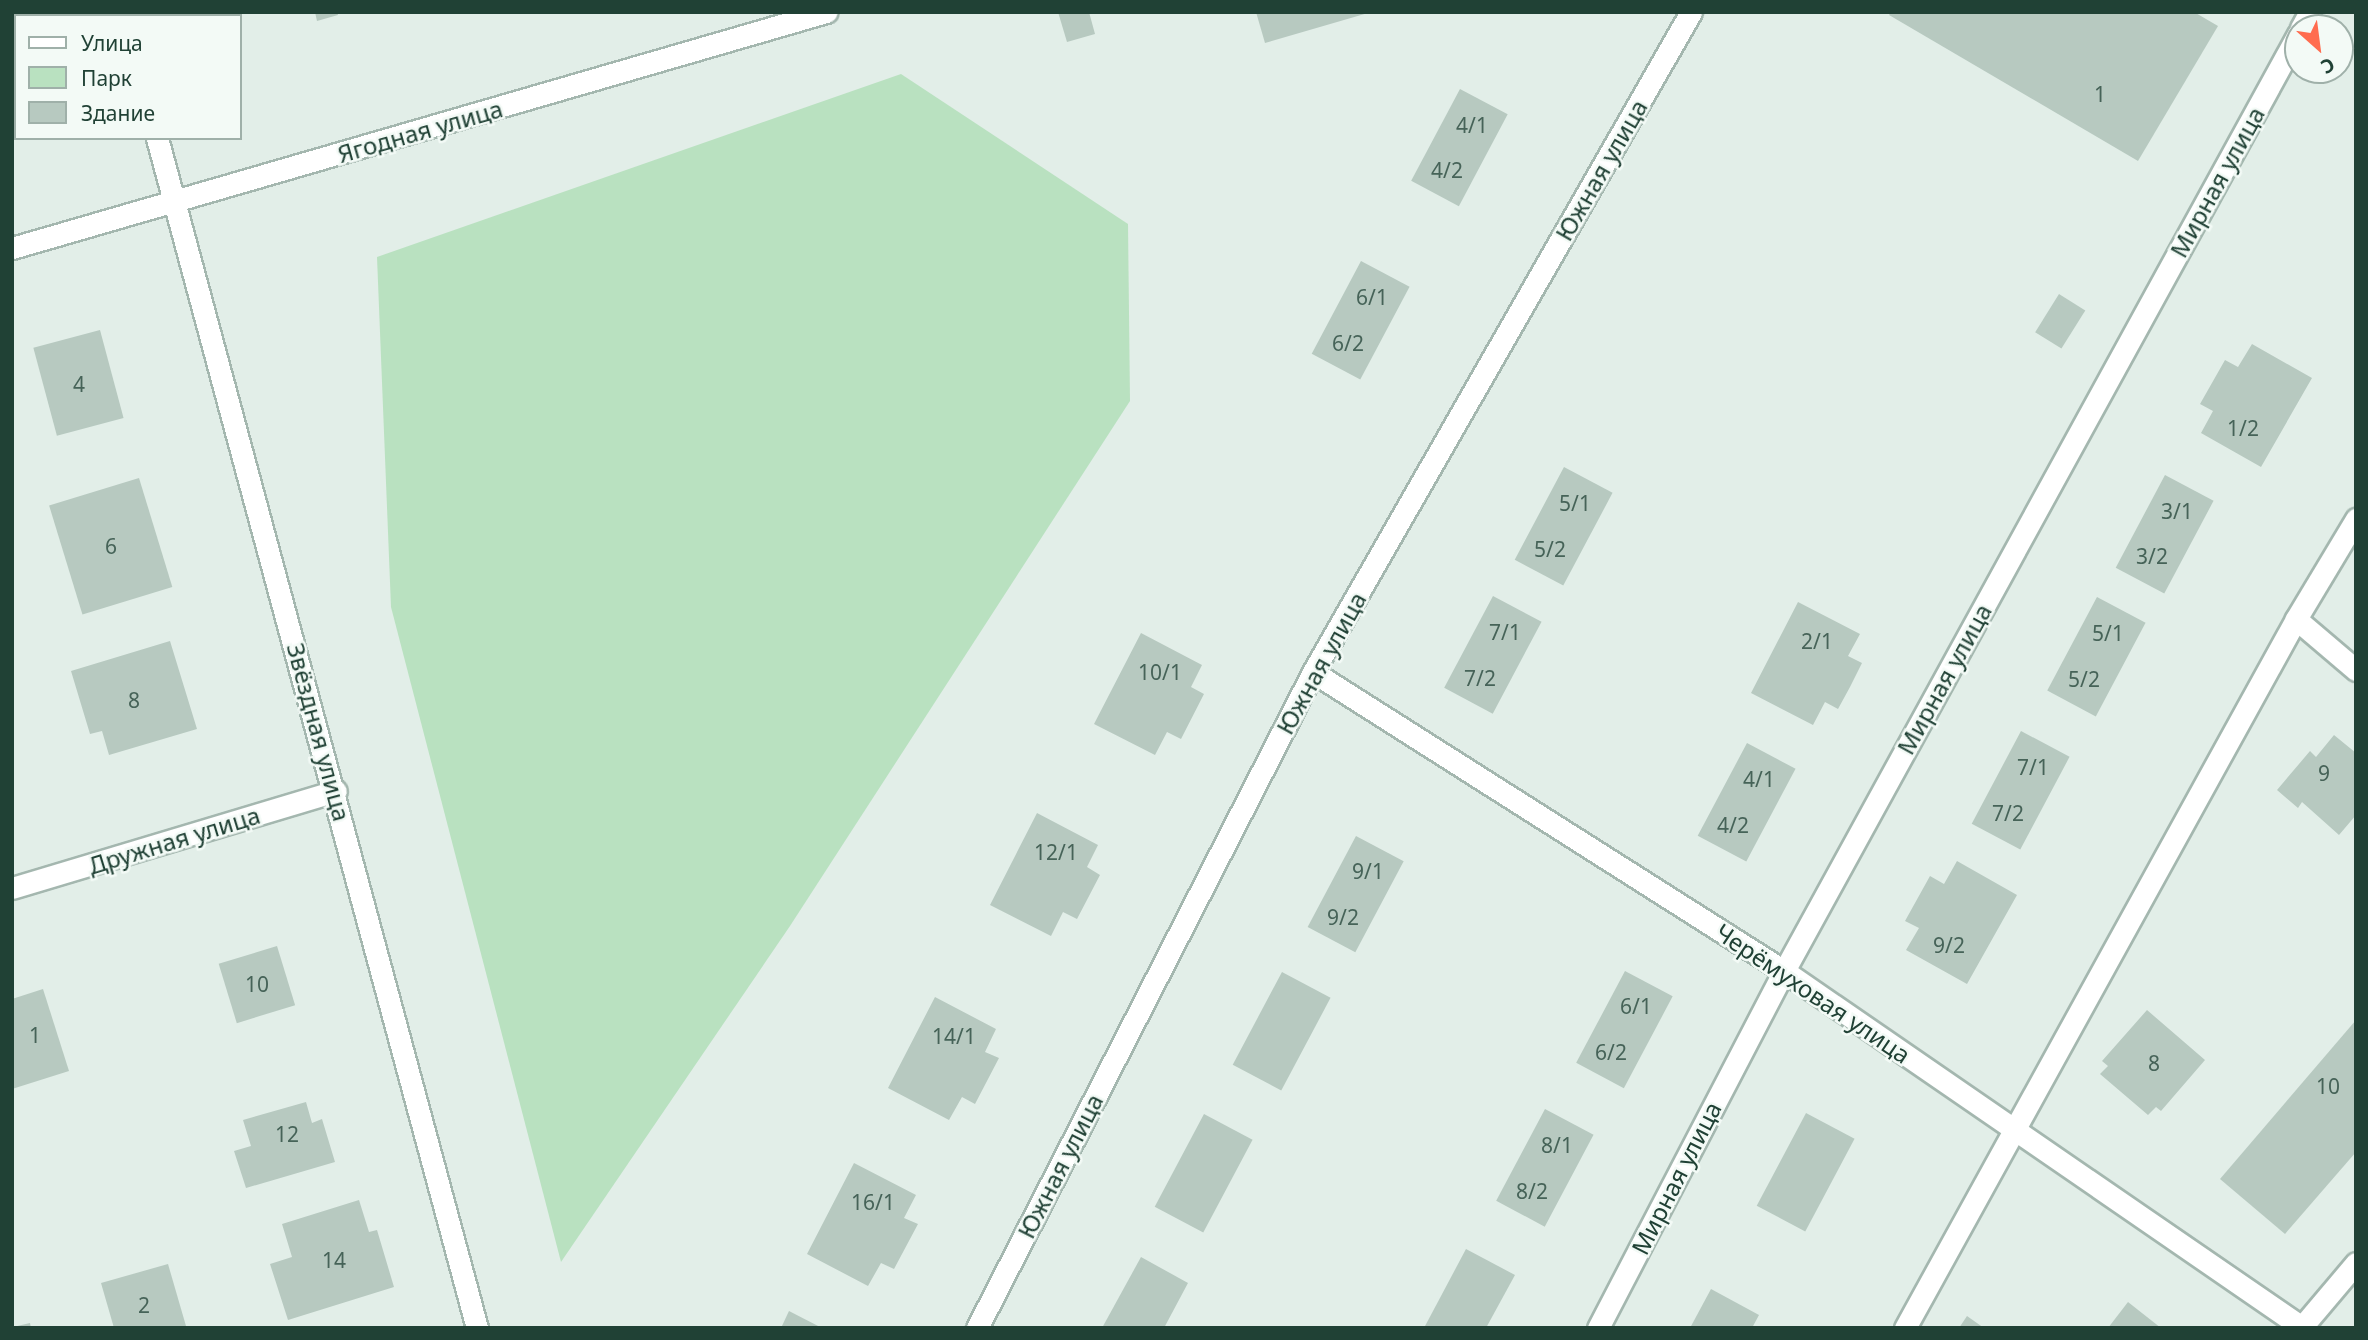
<!DOCTYPE html>
<meta charset="utf-8">
<style>
body{margin:0}
#map{position:relative;width:2368px;height:1340px;overflow:hidden;background:#e2eee8;font-family:"Noto Sans",sans-serif}
div>[style]{position:absolute}
.green>*{inset:0;background:#b9e1c0}
.building>*{inset:0;background:#b7c9c0;transform-origin:0 0}
.roads{filter:drop-shadow(2px 0 #a4b7af) drop-shadow(-2px 0 #a4b7af) drop-shadow(0 2px #a4b7af) drop-shadow(0 -2px #a4b7af)}
.street>*{height:21px;margin:-10.5px;padding:0 10.5px;transform-origin:10.5px;border-radius:10.5px;background:#fff}
span{translate:-50% -50%;white-space:nowrap;text-align:center;line-height:1.15;-webkit-text-stroke:5px #f3faf6;paint-order:stroke}
.number-label{font-size:21px;color:#466358}
.number-label span{-webkit-text-stroke-width:0}
.street-label{font-size:24px;color:#204135}
.frame{position:absolute;inset:0;border:14px solid #204135;pointer-events:none}
.legend{position:absolute;left:14px;top:14px;width:228px;height:126px;box-sizing:border-box;background:#f3faf6;border:2px solid #9fb0a9;margin:0;padding:9px 12px;list-style:none;font-size:21px;color:#204135}
.legend li{display:flex;align-items:center;gap:14px;height:35px}
.legend b{width:35px;border:2px solid #9fb0a9}
.north{position:absolute;left:2284px;top:14px;width:70px;height:70px;box-sizing:border-box;background:#f3faf6;border:2px solid #9fb0a9;border-radius:50%;rotate:152deg;font-size:19px;font-weight:700;line-height:28px;text-align:center;color:#204135}
.north::after{content:'';display:block;margin:auto;width:24px;height:32px;background:#ff6c4f;clip-path:polygon(50% 0,100% 100%,50% 72%,0 100%)}
</style>
<div id="map">
<div class="green">
<i style="clip-path:polygon(901px 74px,1128px 224px,1130px 401px,790px 926px,561px 1262px,391px 607px,377px 257px)"></i>
</div>
<div class="building">
<i style="clip-path:polygon(315px 12px,337px 12px,338px 15px,317px 21px)"></i>
<i style="clip-path:polygon(1058px 12px,1089px 12px,1095px 34px,1067px 42px)"></i>
<i style="clip-path:polygon(1256px 12px,1368px 12px,1368px 13px,1265px 43px)"></i>
<i style="clip-path:polygon(1891px 12px,2194px 12px,2218px 26px,2138px 161px,1889px 15px)"></i>
<i style="left:1460px;top:89px;width:54px;height:104px;rotate:28deg"></i>
<i style="left:1361px;top:261px;width:55px;height:105px;rotate:28deg"></i>
<i style="left:2059px;top:294px;width:31px;height:45px;rotate:32deg"></i>
<i style="left:100px;top:330px;width:91px;height:69px;rotate:75deg"></i>
<i style="clip-path:polygon(2252px 344px,2312px 378px,2261px 467px,2201px 433px,2213px 411px,2200px 404px,2225px 360px,2238px 367px)"></i>
<i style="left:1564px;top:467px;width:55px;height:105px;rotate:28deg"></i>
<i style="left:2165px;top:475px;width:55px;height:105px;rotate:28deg"></i>
<i style="left:139px;top:478px;width:114px;height:94px;rotate:73deg"></i>
<i style="left:1493px;top:596px;width:55px;height:104px;rotate:28deg"></i>
<i style="left:2097px;top:597px;width:55px;height:106px;rotate:28deg"></i>
<i style="clip-path:polygon(1798px 602px,1860px 634px,1848px 656px,1862px 663px,1850px 687px,1838px 709px,1825px 702px,1813px 725px,1751px 693px)"></i>
<i style="clip-path:polygon(1141px 633px,1202px 665px,1191px 687px,1204px 694px,1181px 739px,1167px 732px,1155px 755px,1094px 724px)"></i>
<i style="clip-path:polygon(170px 641px,197px 729px,109px 755px,102px 731px,90px 734px,71px 671px)"></i>
<i style="left:2021px;top:731px;width:55px;height:105px;rotate:28deg"></i>
<i style="clip-path:polygon(2334px 735px,2356px 753px,2356px 815px,2339px 835px,2302px 802px,2298px 808px,2277px 790px,2310px 751px,2316px 757px)"></i>
<i style="left:1747px;top:743px;width:55px;height:105px;rotate:28deg"></i>
<i style="clip-path:polygon(1037px 813px,1098px 845px,1087px 867px,1100px 875px,1077px 919px,1063px 912px,1051px 936px,990px 905px)"></i>
<i style="left:1356px;top:836px;width:54px;height:103px;rotate:28deg"></i>
<i style="clip-path:polygon(1957px 861px,2017px 895px,1967px 984px,1906px 950px,1919px 928px,1905px 921px,1930px 876px,1944px 884px)"></i>
<i style="left:277px;top:946px;width:62px;height:61px;rotate:73deg"></i>
<i style="left:1625px;top:971px;width:54px;height:104px;rotate:28deg"></i>
<i style="left:1282px;top:972px;width:55px;height:105px;rotate:28deg"></i>
<i style="clip-path:polygon(43px 989px,69px 1071px,12px 1089px,12px 999px)"></i>
<i style="clip-path:polygon(935px 997px,996px 1029px,985px 1052px,999px 1058px,975px 1104px,962px 1097px,949px 1120px,888px 1088px)"></i>
<i style="clip-path:polygon(2147px 1010px,2205px 1060px,2161px 1111px,2156px 1107px,2148px 1115px,2100px 1074px,2108px 1066px,2102px 1061px)"></i>
<i style="clip-path:polygon(2356px 1020px,2356px 1152px,2285px 1234px,2220px 1179px)"></i>
<i style="clip-path:polygon(306px 1102px,312px 1123px,322px 1119px,335px 1162px,246px 1188px,234px 1151px,251px 1146px,243px 1120px)"></i>
<i style="left:1545px;top:1109px;width:55px;height:104px;rotate:28deg"></i>
<i style="left:1806px;top:1113px;width:55px;height:105px;rotate:28deg"></i>
<i style="left:1204px;top:1114px;width:55px;height:105px;rotate:28deg"></i>
<i style="clip-path:polygon(854px 1163px,916px 1195px,904px 1218px,918px 1224px,894px 1269px,881px 1263px,868px 1286px,807px 1254px)"></i>
<i style="clip-path:polygon(359px 1200px,369px 1232px,377px 1230px,394px 1287px,288px 1320px,270px 1264px,292px 1257px,282px 1224px)"></i>
<i style="clip-path:polygon(1466px 1249px,1515px 1275px,1486px 1328px,1424px 1328px)"></i>
<i style="clip-path:polygon(1141px 1257px,1188px 1283px,1164px 1328px,1102px 1328px)"></i>
<i style="clip-path:polygon(168px 1264px,186px 1326px,114px 1328px,101px 1283px)"></i>
<i style="clip-path:polygon(1711px 1289px,1759px 1315px,1752px 1328px,1690px 1328px)"></i>
<i style="clip-path:polygon(2128px 1302px,2161px 1328px,2108px 1328px)"></i>
<i style="clip-path:polygon(789px 1311px,822px 1328px,781px 1328px)"></i>
<i style="clip-path:polygon(1967px 1316px,1984px 1328px,1959px 1328px)"></i>
<i style="clip-path:polygon(30px 1323px,31px 1328px,13px 1328px,13px 1327px)"></i>
</div>
<div class="roads">
<div class="street">
<i style="left:123px;top:12px;width:4px;rotate:76deg"></i>
<i style="left:2301px;top:28px;width:18px;rotate:-61deg"></i>
<i style="left:157px;top:138px;width:1232px;rotate:74.95deg"></i>
<i style="left:12px;top:248px;width:848px;rotate:-16.17deg"></i>
<i style="left:2296px;top:619px;width:79px;rotate:40.4deg"></i>
<i style="left:1313px;top:672px;width:558px;rotate:32.41deg"></i>
<i style="left:1784px;top:971px;width:630px;rotate:34.52deg"></i>
<i style="left:12px;top:888px;width:338px;rotate:-16.7deg"></i>
<i style="left:977px;top:1328px;width:737px;rotate:-62.88deg"></i>
<i style="left:1313px;top:672px;width:761px;rotate:-60.2deg"></i>
<i style="left:1598px;top:1328px;width:403px;rotate:-62.5deg"></i>
<i style="left:1784px;top:971px;width:1069px;rotate:-61.25deg"></i>
<i style="left:1905px;top:1328px;width:810px;rotate:-61.12deg"></i>
<i style="left:2296px;top:619px;width:117px;rotate:-59deg"></i>
<i style="left:2301px;top:1328px;width:85px;rotate:-49.8deg"></i>
</div>
</div>
<div class="number-label">
<span style="left:2100px;top:94px">1</span>
<span style="left:1472px;top:125px">4/1</span>
<span style="left:1447px;top:170px">4/2</span>
<span style="left:1372px;top:297px">6/1</span>
<span style="left:1348px;top:343px">6/2</span>
<span style="left:79px;top:384px">4</span>
<span style="left:2243px;top:428px">1/2</span>
<span style="left:1575px;top:503px">5/1</span>
<span style="left:2177px;top:511px">3/1</span>
<span style="left:111px;top:546px">6</span>
<span style="left:1550px;top:549px">5/2</span>
<span style="left:2152px;top:556px">3/2</span>
<span style="left:1505px;top:632px">7/1</span>
<span style="left:2108px;top:633px">5/1</span>
<span style="left:1817px;top:641px">2/1</span>
<span style="left:1160px;top:672px">10/1</span>
<span style="left:1480px;top:678px">7/2</span>
<span style="left:2084px;top:679px">5/2</span>
<span style="left:134px;top:700px">8</span>
<span style="left:2033px;top:767px">7/1</span>
<span style="left:2324px;top:773px">9</span>
<span style="left:1759px;top:779px">4/1</span>
<span style="left:2008px;top:813px">7/2</span>
<span style="left:1733px;top:825px">4/2</span>
<span style="left:1056px;top:852px">12/1</span>
<span style="left:1368px;top:871px">9/1</span>
<span style="left:1343px;top:917px">9/2</span>
<span style="left:1949px;top:945px">9/2</span>
<span style="left:257px;top:984px">10</span>
<span style="left:1636px;top:1006px">6/1</span>
<span style="left:35px;top:1035px">1</span>
<span style="left:954px;top:1036px">14/1</span>
<span style="left:1611px;top:1052px">6/2</span>
<span style="left:2154px;top:1063px">8</span>
<span style="left:2328px;top:1086px">10</span>
<span style="left:287px;top:1134px">12</span>
<span style="left:1557px;top:1145px">8/1</span>
<span style="left:1532px;top:1191px">8/2</span>
<span style="left:873px;top:1202px">16/1</span>
<span style="left:334px;top:1260px">14</span>
<span style="left:144px;top:1305px">2</span>
</div>
<div class="street-label">
<span style="left:420px;top:131px;rotate:-16deg">Ягодная улица</span>
<span style="left:1601px;top:170px;rotate:-60deg">Южная улица</span>
<span style="left:2217px;top:182px;rotate:-61deg">Мирная улица</span>
<span style="left:1321px;top:663px;rotate:-61deg">Южная улица</span>
<span style="left:1944px;top:679px;rotate:-61deg">Мирная улица</span>
<span style="left:319px;top:732px;rotate:75deg">Звёздная улица</span>
<span style="left:174px;top:840px;rotate:-17deg">Дружная улица</span>
<span style="left:1813px;top:993px;rotate:34deg">Черёмуховая улица</span>
<span style="left:1060px;top:1166px;rotate:-63deg">Южная улица</span>
<span style="left:1676px;top:1178px;rotate:-63deg">Мирная улица</span>
</div>
<div class="frame"></div>
<ul class="legend">
<li><b style="height:9px;background:#fff"></b>Улица</li>
<li><b style="height:19px;background:#b9e1c0"></b>Парк</li>
<li><b style="height:19px;background:#b7c9c0"></b>Здание</li>
</ul>
<div class="north">С</div>
</div>
